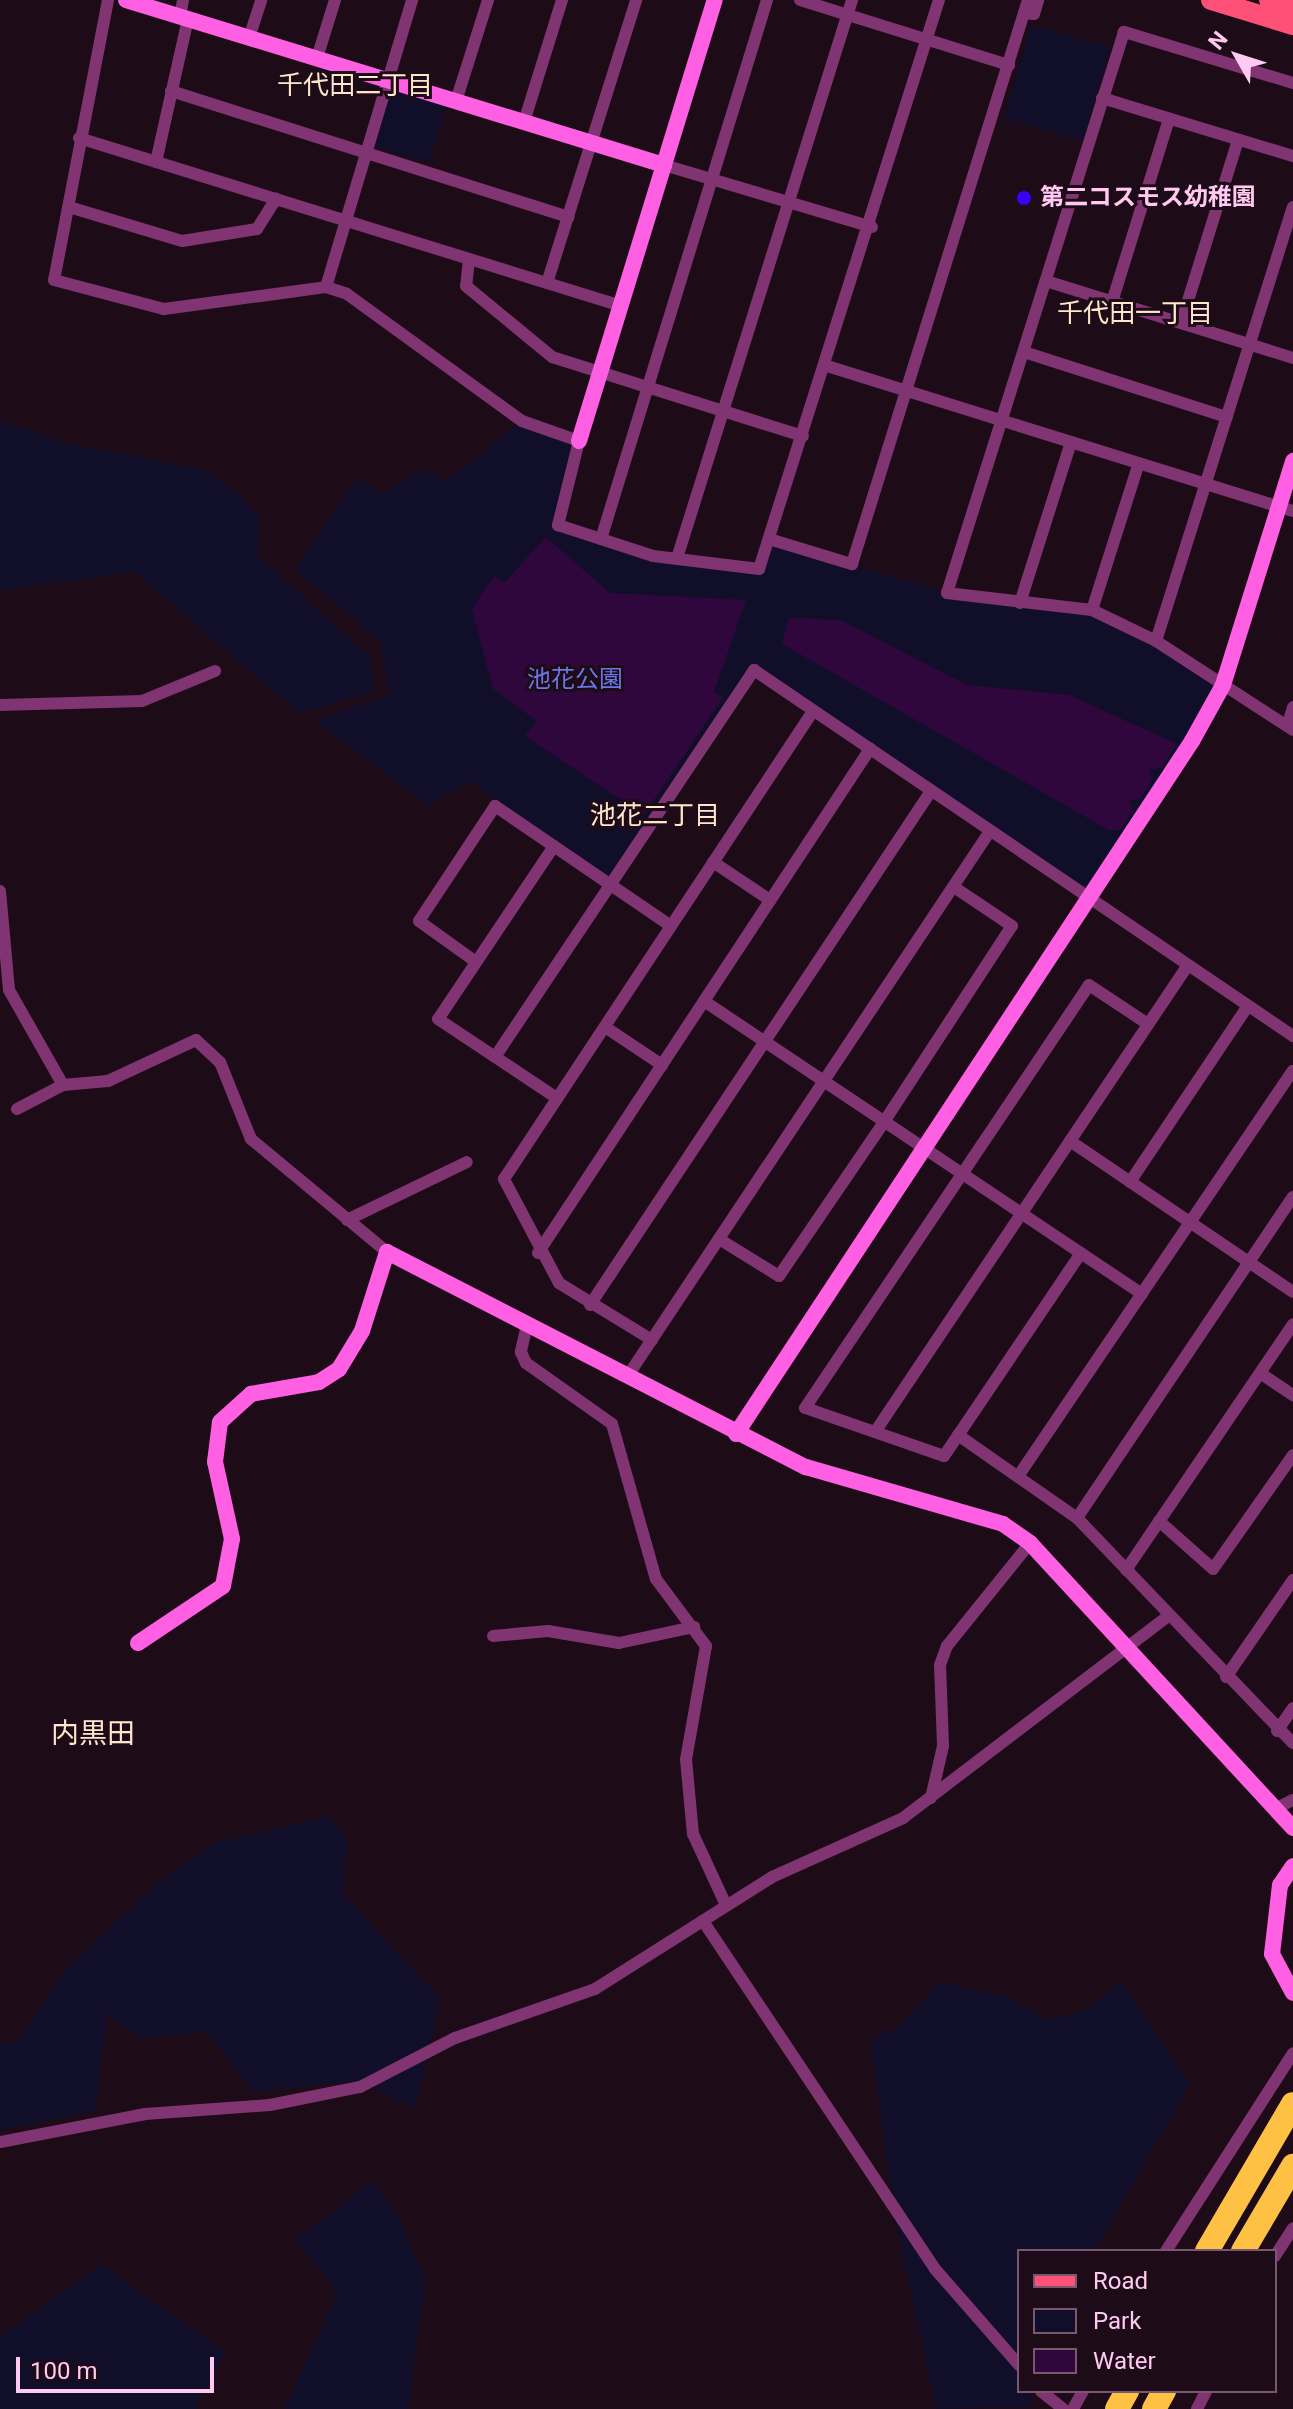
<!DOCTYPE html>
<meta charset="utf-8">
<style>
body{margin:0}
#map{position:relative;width:1293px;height:2409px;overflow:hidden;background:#1e0b18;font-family:Roboto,"Noto Sans JP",sans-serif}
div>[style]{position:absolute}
.green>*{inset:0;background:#110e29;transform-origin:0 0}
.water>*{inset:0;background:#30073c}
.street>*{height:12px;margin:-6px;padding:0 6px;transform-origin:6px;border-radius:6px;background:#803472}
.secondary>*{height:16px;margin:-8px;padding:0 8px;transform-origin:8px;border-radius:8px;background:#ff60e3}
.primary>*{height:20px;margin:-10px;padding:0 10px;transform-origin:10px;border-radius:10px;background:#ff5077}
.highway>*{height:24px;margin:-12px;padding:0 12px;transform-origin:12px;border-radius:12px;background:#ffc144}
.dots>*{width:22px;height:22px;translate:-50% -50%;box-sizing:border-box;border:4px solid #1e0b18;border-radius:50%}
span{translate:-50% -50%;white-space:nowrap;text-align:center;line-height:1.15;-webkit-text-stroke:6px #1e0b18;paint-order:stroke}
.poi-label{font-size:24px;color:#ffc9f1;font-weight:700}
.left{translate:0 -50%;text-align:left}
.park-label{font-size:24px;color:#6a77e7}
.neighbourhood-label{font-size:26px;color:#ffe5cb}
.quarter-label{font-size:28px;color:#ffe5cb}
.legend{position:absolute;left:1017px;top:2249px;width:260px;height:144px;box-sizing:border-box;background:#1e0b18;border:2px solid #78576f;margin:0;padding:10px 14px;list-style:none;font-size:24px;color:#ffc9f1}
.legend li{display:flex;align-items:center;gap:16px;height:40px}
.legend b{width:40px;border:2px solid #78576f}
.north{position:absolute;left:1197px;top:16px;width:80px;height:80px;-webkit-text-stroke:6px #1e0b18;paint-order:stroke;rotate:309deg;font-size:22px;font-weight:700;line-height:32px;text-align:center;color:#ffc9f1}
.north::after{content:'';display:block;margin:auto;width:28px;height:36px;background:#ffc9f1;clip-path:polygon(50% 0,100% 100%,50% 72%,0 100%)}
.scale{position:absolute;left:16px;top:2357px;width:198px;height:36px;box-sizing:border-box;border:4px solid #ffc9f1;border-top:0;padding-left:10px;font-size:24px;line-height:28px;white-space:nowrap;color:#ffc9f1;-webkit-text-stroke:6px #1e0b18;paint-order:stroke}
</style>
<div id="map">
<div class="green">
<i style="left:1031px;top:25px;width:82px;height:97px;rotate:16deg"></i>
<i style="left:391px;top:90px;width:57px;height:59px;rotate:16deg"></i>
<i style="clip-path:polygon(0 420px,74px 445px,201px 469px,234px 490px,259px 517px,257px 555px,370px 657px,376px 690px,300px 714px,135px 572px,0 590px)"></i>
<i style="clip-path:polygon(522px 421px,581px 444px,560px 517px,601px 539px,653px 556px,759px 569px,769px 539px,947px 593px,1092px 610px,1223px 685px,1089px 898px,754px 671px,613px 886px,470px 781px,429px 806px,314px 720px,390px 695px,380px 641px,295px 569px,357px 478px,382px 493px,427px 468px,446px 481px)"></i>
<i style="clip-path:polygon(329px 1816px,348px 1841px,342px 1893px,441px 1999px,415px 2109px,359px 2081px,254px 2092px,206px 2032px,140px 2039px,107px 2013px,95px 2111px,0 2130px,0 2045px,18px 2040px,65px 1970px,154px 1886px,213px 1843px)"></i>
<i style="clip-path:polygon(1121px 1981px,1190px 2084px,1094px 2251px,1019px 2251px,1019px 2391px,1032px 2391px,1029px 2407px,936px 2409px,895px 2219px,870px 2041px,900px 2026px,939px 1982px,1005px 1996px,1049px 2020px,1084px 2011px)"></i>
<i style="clip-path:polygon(372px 2182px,399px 2217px,425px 2282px,408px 2409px,285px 2409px,337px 2292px,296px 2239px)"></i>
<i style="clip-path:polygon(101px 2264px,225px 2352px,195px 2409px,0 2409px,0 2337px)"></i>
</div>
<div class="water">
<i style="clip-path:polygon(546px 537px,610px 593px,746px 600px,714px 692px,723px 697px,644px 815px,525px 736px,537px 721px,493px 689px,472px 609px,494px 576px,504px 583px)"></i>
<i style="clip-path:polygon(789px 618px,840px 620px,967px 685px,1069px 695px,1177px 744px,1161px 768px,1149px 769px,1153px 779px,1140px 799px,1130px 800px,1133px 811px,1120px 830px,1109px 830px,782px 644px)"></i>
</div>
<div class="street">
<i style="left:108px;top:0;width:285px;rotate:100.9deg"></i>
<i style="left:54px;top:280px;width:114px;rotate:14.8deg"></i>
<i style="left:164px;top:309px;width:163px;rotate:-7.7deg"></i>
<i style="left:326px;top:287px;width:22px;rotate:18deg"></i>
<i style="left:347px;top:294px;width:216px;rotate:36deg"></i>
<i style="left:522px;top:421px;width:60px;rotate:19.3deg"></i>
<i style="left:579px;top:441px;width:87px;rotate:104deg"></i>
<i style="left:558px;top:525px;width:100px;rotate:18.1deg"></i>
<i style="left:653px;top:556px;width:107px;rotate:7deg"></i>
<i style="left:759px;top:569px;width:597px;rotate:-72.45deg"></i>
<i style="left:800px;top:0;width:219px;rotate:17.3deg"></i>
<i style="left:1024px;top:13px;width:10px;rotate:6deg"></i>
<i style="left:1034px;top:14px;width:14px;rotate:-73deg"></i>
<i style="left:180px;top:17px;width:17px;rotate:-80deg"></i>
<i style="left:249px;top:38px;width:40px;rotate:-72deg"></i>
<i style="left:317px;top:58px;width:61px;rotate:-72.8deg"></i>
<i style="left:1293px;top:83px;width:177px;rotate:-163.2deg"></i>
<i style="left:1124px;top:32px;width:588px;rotate:107.51deg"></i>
<i style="left:947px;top:593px;width:146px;rotate:6.7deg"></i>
<i style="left:1092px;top:610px;width:71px;rotate:25.8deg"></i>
<i style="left:1156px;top:641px;width:163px;rotate:33deg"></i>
<i style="left:171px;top:91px;width:417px;rotate:17.6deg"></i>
<i style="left:1102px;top:98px;width:200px;rotate:16.9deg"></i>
<i style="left:456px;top:101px;width:106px;rotate:-72.4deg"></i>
<i style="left:524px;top:122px;width:128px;rotate:-72.7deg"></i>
<i style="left:79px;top:138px;width:567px;rotate:17.22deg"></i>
<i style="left:156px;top:162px;width:147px;rotate:-77.4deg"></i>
<i style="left:664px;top:165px;width:217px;rotate:16.6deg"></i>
<i style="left:69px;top:207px;width:118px;rotate:16.7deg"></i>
<i style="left:182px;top:241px;width:76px;rotate:-9.1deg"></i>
<i style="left:257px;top:229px;width:36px;rotate:-58deg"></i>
<i style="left:469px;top:259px;width:27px;rotate:96deg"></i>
<i style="left:466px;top:286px;width:112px;rotate:39.5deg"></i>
<i style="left:552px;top:357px;width:263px;rotate:17.5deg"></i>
<i style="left:1046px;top:281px;width:259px;rotate:17.3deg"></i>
<i style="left:547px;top:283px;width:297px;rotate:-72.5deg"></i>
<i style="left:326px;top:287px;width:300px;rotate:-73.3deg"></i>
<i style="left:1112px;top:302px;width:192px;rotate:-72.7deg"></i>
<i style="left:1181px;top:323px;width:192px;rotate:-72.7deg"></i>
<i style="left:1024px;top:352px;width:213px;rotate:17.8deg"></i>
<i style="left:827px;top:366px;width:488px;rotate:17.3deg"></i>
<i style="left:601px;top:539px;width:564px;rotate:-72.88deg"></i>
<i style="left:769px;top:539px;width:87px;rotate:16.8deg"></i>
<i style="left:852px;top:564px;width:591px;rotate:-72.67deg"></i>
<i style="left:678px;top:555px;width:582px;rotate:-72.59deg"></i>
<i style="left:1020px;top:603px;width:169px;rotate:-72.4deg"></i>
<i style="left:1092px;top:610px;width:154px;rotate:-72.3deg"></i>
<i style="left:1156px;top:641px;width:455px;rotate:-72.5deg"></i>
<i style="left:0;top:705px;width:142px;rotate:-1.6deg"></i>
<i style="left:142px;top:701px;width:79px;rotate:-22.3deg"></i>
<i style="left:1287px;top:726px;width:20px;rotate:-72deg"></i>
<i style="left:554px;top:846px;width:208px;rotate:123.8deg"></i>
<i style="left:438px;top:1019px;width:143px;rotate:33.6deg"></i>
<i style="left:713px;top:862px;width:69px;rotate:33.7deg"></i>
<i style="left:0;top:891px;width:99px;rotate:84.8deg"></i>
<i style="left:9px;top:990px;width:109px;rotate:60.4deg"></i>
<i style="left:476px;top:962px;width:70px;rotate:-144.3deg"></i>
<i style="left:419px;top:921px;width:138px;rotate:-56.5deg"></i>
<i style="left:495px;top:806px;width:213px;rotate:34.3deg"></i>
<i style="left:704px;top:1001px;width:527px;rotate:33.78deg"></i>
<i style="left:605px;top:1027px;width:69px;rotate:33.7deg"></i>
<i style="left:495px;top:1057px;width:466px;rotate:-56.2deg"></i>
<i style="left:754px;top:670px;width:652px;rotate:34.18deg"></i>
<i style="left:17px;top:1109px;width:52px;rotate:-27.6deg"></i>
<i style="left:63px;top:1085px;width:45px;rotate:-5.1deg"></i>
<i style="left:108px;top:1081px;width:97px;rotate:-25deg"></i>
<i style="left:196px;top:1040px;width:33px;rotate:43deg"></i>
<i style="left:220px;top:1062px;width:83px;rotate:68.1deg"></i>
<i style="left:251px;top:1139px;width:177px;rotate:39.7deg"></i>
<i style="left:1070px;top:1141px;width:269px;rotate:34.1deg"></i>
<i style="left:1130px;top:1182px;width:212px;rotate:-56.2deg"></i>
<i style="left:347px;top:1220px;width:133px;rotate:-25.8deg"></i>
<i style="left:719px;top:1239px;width:70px;rotate:31.7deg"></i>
<i style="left:779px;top:1276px;width:186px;rotate:-55.7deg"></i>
<i style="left:884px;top:1122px;width:234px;rotate:-56.9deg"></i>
<i style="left:1012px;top:926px;width:70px;rotate:-146.1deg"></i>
<i style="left:538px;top:1253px;width:604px;rotate:-56.63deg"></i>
<i style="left:1081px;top:1253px;width:245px;rotate:124deg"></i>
<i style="left:944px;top:1456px;width:147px;rotate:-160.9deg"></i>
<i style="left:805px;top:1408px;width:509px;rotate:-56.12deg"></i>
<i style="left:1089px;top:985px;width:71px;rotate:33.5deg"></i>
<i style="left:590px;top:1305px;width:617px;rotate:-56.44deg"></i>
<i style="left:527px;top:1325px;width:28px;rotate:103deg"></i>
<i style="left:521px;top:1352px;width:12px;rotate:66deg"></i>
<i style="left:526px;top:1363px;width:105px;rotate:35.3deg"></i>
<i style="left:612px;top:1424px;width:161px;rotate:74.2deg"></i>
<i style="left:656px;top:1579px;width:84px;rotate:53.3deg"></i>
<i style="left:706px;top:1646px;width:115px;rotate:100deg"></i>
<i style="left:686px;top:1759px;width:75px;rotate:84.7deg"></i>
<i style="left:693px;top:1834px;width:78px;rotate:65.1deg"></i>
<i style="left:652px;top:1340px;width:109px;rotate:-148.5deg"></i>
<i style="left:559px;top:1283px;width:118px;rotate:-117.9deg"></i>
<i style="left:504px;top:1179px;width:561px;rotate:-56.56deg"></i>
<i style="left:1260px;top:1373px;width:40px;rotate:34deg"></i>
<i style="left:627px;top:1377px;width:656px;rotate:-56.38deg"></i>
<i style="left:875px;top:1432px;width:562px;rotate:-56.17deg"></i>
<i style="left:958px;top:1435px;width:145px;rotate:34.9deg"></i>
<i style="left:1077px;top:1518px;width:312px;rotate:46.2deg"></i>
<i style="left:1019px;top:1475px;width:488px;rotate:-55.9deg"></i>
<i style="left:1077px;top:1518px;width:387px;rotate:-56.1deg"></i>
<i style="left:1159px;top:1521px;width:72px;rotate:41.6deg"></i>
<i style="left:1213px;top:1569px;width:139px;rotate:-54.9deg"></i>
<i style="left:1126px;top:1570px;width:297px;rotate:-55.8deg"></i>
<i style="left:493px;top:1636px;width:55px;rotate:-5.2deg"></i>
<i style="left:548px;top:1631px;width:72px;rotate:9.6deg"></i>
<i style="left:619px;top:1643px;width:77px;rotate:-12deg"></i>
<i style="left:1226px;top:1677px;width:118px;rotate:-55.4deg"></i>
<i style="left:1277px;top:1731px;width:28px;rotate:-55deg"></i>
<i style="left:931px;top:1798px;width:53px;rotate:-77deg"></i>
<i style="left:943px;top:1746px;width:81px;rotate:-92.1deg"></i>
<i style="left:940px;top:1665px;width:20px;rotate:-70deg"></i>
<i style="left:947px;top:1646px;width:132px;rotate:-51.1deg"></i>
<i style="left:1275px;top:1809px;width:20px;rotate:-27deg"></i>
<i style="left:703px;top:1921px;width:418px;rotate:56.3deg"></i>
<i style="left:935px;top:2269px;width:128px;rotate:48.8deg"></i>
<i style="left:0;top:2142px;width:148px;rotate:-10.9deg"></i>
<i style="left:145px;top:2114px;width:125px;rotate:-4.1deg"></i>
<i style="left:270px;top:2105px;width:92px;rotate:-11.3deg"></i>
<i style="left:360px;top:2087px;width:107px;rotate:-27.3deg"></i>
<i style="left:455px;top:2038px;width:148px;rotate:-19.3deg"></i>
<i style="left:595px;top:1989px;width:209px;rotate:-32.3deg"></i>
<i style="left:772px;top:1877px;width:144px;rotate:-24.2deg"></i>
<i style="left:903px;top:1818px;width:333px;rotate:-37.3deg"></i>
<i style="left:1166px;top:2251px;width:235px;rotate:-57.3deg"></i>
<i style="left:1275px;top:2256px;width:33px;rotate:-57deg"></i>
<i style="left:1041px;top:2391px;width:28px;rotate:39deg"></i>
<i style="left:1073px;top:2409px;width:21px;rotate:-61deg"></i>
<i style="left:1197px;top:2409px;width:20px;rotate:-63deg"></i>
</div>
<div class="secondary">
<i style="left:126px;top:0;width:563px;rotate:17.05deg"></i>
<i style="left:579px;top:441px;width:461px;rotate:-72.9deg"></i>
<i style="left:736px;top:1434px;width:830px;rotate:-56.65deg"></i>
<i style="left:1192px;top:741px;width:64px;rotate:-61deg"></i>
<i style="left:1223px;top:685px;width:235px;rotate:-72.6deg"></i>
<i style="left:138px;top:1643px;width:102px;rotate:-33.8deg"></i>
<i style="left:223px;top:1586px;width:48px;rotate:-79.2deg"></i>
<i style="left:232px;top:1539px;width:79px;rotate:-102.4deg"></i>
<i style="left:215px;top:1462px;width:40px;rotate:-82.9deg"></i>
<i style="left:220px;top:1422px;width:42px;rotate:-42.1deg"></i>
<i style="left:251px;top:1394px;width:69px;rotate:-10deg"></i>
<i style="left:319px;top:1382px;width:24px;rotate:-33deg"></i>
<i style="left:339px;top:1369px;width:44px;rotate:-58.8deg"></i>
<i style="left:362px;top:1331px;width:83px;rotate:-72.4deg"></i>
<i style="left:387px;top:1252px;width:471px;rotate:27.2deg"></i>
<i style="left:806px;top:1467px;width:205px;rotate:16.1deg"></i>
<i style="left:1003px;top:1524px;width:33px;rotate:35deg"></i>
<i style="left:1030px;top:1543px;width:388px;rotate:47.3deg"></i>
<i style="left:1293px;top:1866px;width:23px;rotate:124deg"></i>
<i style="left:1280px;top:1885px;width:69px;rotate:96.6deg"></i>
<i style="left:1272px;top:1954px;width:44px;rotate:61.7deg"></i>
</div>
<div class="primary">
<i style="left:1211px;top:0;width:86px;rotate:17deg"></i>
<i style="left:1269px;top:0;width:25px;rotate:16deg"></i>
</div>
<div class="highway">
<i style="left:1207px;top:2251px;width:170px;rotate:-59.7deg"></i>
<i style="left:1243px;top:2251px;width:99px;rotate:-59.5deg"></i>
<i style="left:1117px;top:2409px;width:21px;rotate:-61deg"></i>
<i style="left:1154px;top:2409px;width:21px;rotate:-61deg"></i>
</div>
<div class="dots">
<i style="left:1024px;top:198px;background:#3c00f4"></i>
</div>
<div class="poi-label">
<span class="left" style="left:1040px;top:198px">第二コスモス幼稚園</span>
</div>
<div class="park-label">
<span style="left:575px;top:680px">池花公園</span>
</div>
<div class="neighbourhood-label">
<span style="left:355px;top:86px">千代田二丁目</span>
<span style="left:1135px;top:314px">千代田一丁目</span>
<span style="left:655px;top:816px">池花二丁目</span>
</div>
<div class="quarter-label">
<span style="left:93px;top:1734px">内黒田</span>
</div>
<ul class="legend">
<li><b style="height:10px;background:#ff5077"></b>Road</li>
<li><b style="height:22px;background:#110e29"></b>Park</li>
<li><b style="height:22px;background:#30073c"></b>Water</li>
</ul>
<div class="north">N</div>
<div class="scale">100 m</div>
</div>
